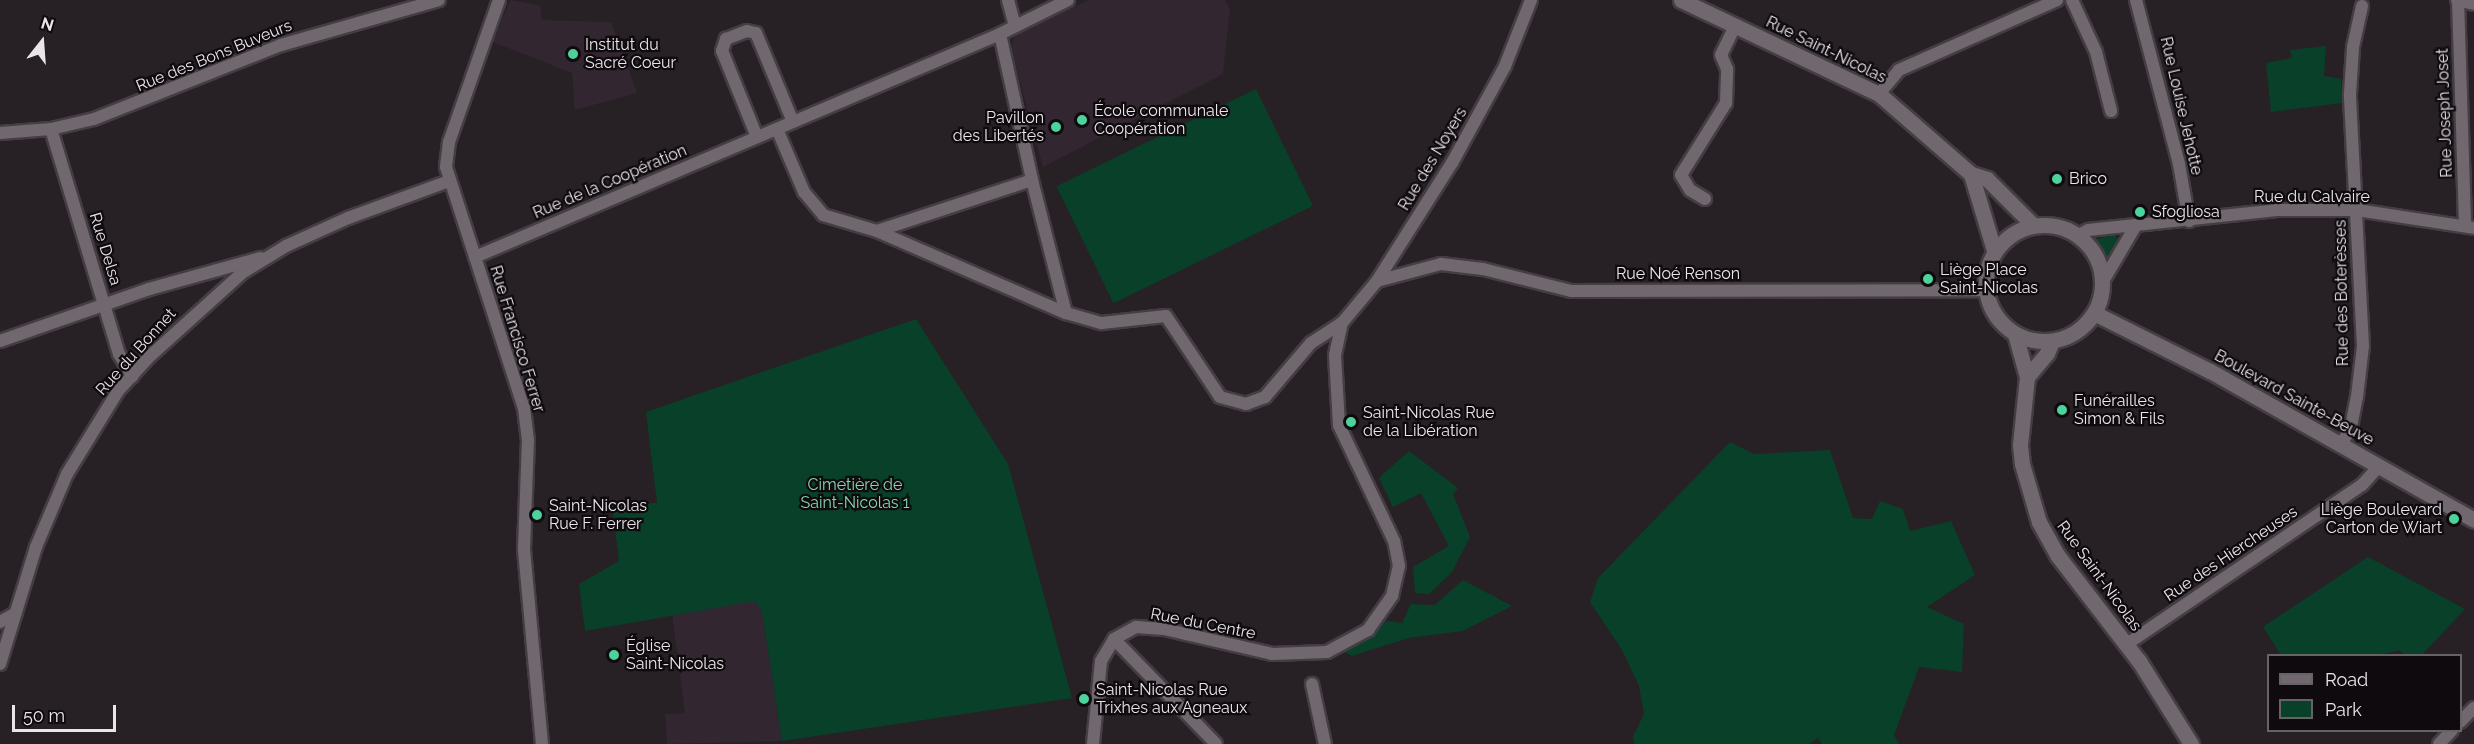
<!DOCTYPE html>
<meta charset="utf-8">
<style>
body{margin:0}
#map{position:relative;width:2474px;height:744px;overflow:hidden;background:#272025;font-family:Raleway,sans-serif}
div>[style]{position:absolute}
.built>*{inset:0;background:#322630}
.green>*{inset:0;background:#09402a;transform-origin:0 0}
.roads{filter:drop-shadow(2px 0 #443e43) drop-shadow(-2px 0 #443e43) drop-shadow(0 2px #443e43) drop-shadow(0 -2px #443e43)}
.minor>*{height:12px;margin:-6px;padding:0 6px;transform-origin:6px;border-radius:6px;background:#71686f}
.tertiary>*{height:15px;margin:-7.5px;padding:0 7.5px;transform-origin:7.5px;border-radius:7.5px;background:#71686f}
.tertiary>.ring{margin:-7.5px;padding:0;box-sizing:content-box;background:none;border:15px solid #71686f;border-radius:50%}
.dots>*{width:16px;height:16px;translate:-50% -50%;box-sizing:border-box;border:3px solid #0e0a0d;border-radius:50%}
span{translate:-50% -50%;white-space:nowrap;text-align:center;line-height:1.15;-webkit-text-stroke:4.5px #0e0a0d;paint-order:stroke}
.poi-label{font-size:16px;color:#eae5e9}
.left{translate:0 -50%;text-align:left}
.right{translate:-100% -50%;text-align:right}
.street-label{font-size:16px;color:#eae5e9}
.park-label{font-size:16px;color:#83d6ad}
.legend{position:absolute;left:2267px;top:654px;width:195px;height:78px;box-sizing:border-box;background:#0e0a0d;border:2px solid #666265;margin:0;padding:8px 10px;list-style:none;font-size:18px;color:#eae5e9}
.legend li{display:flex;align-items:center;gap:12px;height:30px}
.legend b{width:30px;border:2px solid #666265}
.north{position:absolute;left:12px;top:12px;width:60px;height:60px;-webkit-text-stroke:4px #0e0a0d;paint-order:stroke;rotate:17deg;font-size:16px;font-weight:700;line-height:24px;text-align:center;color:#eae5e9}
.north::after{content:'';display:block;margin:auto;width:21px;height:27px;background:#eae5e9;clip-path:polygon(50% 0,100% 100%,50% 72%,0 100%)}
.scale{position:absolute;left:12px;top:705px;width:104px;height:27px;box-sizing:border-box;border:3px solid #eae5e9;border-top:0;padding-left:8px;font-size:18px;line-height:21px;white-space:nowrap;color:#eae5e9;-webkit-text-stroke:4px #0e0a0d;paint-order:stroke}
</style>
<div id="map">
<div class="built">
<i style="clip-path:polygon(510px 0,540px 5px,542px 20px,611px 22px,637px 93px,575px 110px,572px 73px,493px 42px)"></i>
<i style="clip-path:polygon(1089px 0,1225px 0,1230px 9px,1223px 74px,1043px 167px,1011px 49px,1013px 40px,1018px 31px)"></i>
<i style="clip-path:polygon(740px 601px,755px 601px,762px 612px,782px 741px,667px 744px,665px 714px,685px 713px,672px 614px)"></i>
</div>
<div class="green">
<i style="clip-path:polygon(2326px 46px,2324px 76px,2341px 79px,2342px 103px,2271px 112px,2266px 63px,2292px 58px,2290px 50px)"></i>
<i style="left:1256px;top:89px;width:130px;height:222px;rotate:64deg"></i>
<i style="clip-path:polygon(2115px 235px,2118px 241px,2110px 258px,2105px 259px,2096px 239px)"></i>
<i style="clip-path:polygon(916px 319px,1008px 464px,1072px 698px,782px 741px,762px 612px,755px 601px,585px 631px,579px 584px,619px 561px,612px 505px,657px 503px,646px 412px)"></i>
<i style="clip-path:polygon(1730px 442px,1754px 454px,1830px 450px,1853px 518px,1872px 519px,1880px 501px,1903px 509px,1910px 531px,1951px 521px,1975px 575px,1927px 607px,1964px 624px,1962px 672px,1919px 667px,1894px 735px,1899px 744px,1822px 744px,1818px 738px,1809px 744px,1634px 744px,1633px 737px,1644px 714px,1639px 686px,1622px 650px,1590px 602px,1598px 578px)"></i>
<i style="clip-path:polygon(1409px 451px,1458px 488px,1453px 494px,1470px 537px,1452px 572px,1429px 594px,1415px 593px,1413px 567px,1449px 546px,1421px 493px,1393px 507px,1379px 478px)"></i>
<i style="clip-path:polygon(2368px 557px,2465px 609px,2422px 655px,2405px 655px,2399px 650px,2379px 655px,2281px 655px,2263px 627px)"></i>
<i style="clip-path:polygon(1463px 580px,1512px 606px,1463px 631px,1408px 638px,1352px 656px,1345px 652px,1375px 634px,1386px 621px,1402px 623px,1411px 604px,1435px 605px)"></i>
</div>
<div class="roads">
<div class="minor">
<i style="left:499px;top:0;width:151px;rotate:109.4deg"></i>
<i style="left:449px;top:142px;width:25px;rotate:97deg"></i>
<i style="left:446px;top:167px;width:253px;rotate:72.1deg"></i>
<i style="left:524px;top:408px;width:32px;rotate:83deg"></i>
<i style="left:528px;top:440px;width:110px;rotate:92.1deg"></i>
<i style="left:524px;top:550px;width:195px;rotate:84.7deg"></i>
<i style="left:1008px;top:0;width:27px;rotate:75deg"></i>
<i style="left:2072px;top:0;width:57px;rotate:65.2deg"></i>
<i style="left:2096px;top:52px;width:61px;rotate:75.7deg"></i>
<i style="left:2136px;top:0;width:170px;rotate:75.3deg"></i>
<i style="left:2179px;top:164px;width:58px;rotate:80deg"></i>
<i style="left:2457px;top:0;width:17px;rotate:13deg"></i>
<i style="left:2458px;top:0;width:225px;rotate:88.2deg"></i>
<i style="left:1000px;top:34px;width:149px;rotate:77.6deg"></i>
<i style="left:1032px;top:180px;width:137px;rotate:75.7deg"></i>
<i style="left:1066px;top:313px;width:37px;rotate:16deg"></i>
<i style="left:1102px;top:323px;width:64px;rotate:-6.2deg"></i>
<i style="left:1166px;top:316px;width:97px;rotate:56.3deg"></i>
<i style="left:1220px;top:397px;width:27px;rotate:15deg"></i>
<i style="left:1246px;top:404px;width:20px;rotate:-20deg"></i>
<i style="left:1265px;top:397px;width:71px;rotate:-49.6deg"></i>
<i style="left:1311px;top:343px;width:37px;rotate:-33deg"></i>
<i style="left:1342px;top:323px;width:55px;rotate:-50.2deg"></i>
<i style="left:1377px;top:281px;width:140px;rotate:-57.6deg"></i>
<i style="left:1452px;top:163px;width:111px;rotate:-61.3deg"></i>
<i style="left:1505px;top:66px;width:71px;rotate:-68.5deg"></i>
<i style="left:1879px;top:94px;width:31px;rotate:-50deg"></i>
<i style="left:1899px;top:70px;width:173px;rotate:-23.9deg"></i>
<i style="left:51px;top:129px;width:235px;rotate:73.2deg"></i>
<i style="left:119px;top:354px;width:26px;rotate:59deg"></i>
<i style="left:777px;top:129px;width:69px;rotate:66.8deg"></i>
<i style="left:804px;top:192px;width:30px;rotate:50deg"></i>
<i style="left:823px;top:215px;width:56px;rotate:16.5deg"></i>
<i style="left:877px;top:231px;width:206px;rotate:23.5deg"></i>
<i style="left:0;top:133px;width:51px;rotate:-4.5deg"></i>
<i style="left:51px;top:129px;width:44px;rotate:-13.1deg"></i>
<i style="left:94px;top:119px;width:201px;rotate:-21.6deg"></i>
<i style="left:281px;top:45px;width:164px;rotate:-15.9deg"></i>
<i style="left:757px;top:137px;width:93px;rotate:-112.1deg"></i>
<i style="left:722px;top:51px;width:13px;rotate:-72deg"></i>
<i style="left:726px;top:39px;width:22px;rotate:-21deg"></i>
<i style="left:747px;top:31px;width:9px;rotate:13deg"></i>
<i style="left:756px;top:33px;width:96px;rotate:67.4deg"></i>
<i style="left:1705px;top:199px;width:17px;rotate:-149deg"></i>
<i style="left:1690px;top:190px;width:17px;rotate:-121deg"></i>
<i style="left:1681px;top:175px;width:85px;rotate:-58deg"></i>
<i style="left:1726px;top:103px;width:34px;rotate:-88deg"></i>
<i style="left:1727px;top:69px;width:15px;rotate:-113deg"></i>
<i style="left:1721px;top:55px;width:32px;rotate:-64deg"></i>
<i style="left:877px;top:231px;width:163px;rotate:-18.2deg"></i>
<i style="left:2079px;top:235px;width:10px;rotate:-29deg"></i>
<i style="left:2088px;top:230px;width:190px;rotate:-6deg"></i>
<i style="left:2277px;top:210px;width:80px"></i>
<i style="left:2357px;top:210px;width:118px;rotate:8.7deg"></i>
<i style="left:475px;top:257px;width:570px;rotate:-23.01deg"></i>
<i style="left:1000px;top:34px;width:76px;rotate:-26.6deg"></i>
<i style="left:1377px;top:281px;width:66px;rotate:-14.9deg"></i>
<i style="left:1441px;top:264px;width:42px;rotate:6.8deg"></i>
<i style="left:1483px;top:269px;width:91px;rotate:14deg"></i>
<i style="left:1571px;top:291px;width:414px;rotate:-0.1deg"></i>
<i style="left:2102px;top:283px;width:65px;rotate:-59.5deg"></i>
<i style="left:0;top:341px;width:158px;rotate:-19.2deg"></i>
<i style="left:149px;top:289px;width:116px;rotate:-15.5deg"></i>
<i style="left:2341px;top:445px;width:21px;rotate:-61deg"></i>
<i style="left:2351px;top:427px;width:31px;rotate:-79deg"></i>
<i style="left:2357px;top:397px;width:51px;rotate:-83.3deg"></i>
<i style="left:2363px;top:346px;width:252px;rotate:-93deg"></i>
<i style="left:2350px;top:94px;width:47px;rotate:-86.3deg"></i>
<i style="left:2353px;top:47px;width:42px;rotate:-77.6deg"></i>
<i style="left:0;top:622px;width:18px;rotate:-29deg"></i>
<i style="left:1114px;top:639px;width:25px;rotate:-29deg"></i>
<i style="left:1136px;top:627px;width:28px;rotate:4deg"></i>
<i style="left:1164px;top:629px;width:111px;rotate:13deg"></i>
<i style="left:1272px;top:654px;width:55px;rotate:-2.1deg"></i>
<i style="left:1327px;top:652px;width:47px;rotate:-28.2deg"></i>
<i style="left:1368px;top:630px;width:42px;rotate:-54.8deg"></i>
<i style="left:1392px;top:596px;width:31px;rotate:-77deg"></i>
<i style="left:1399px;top:566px;width:25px;rotate:-101deg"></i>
<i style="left:1394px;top:541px;width:128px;rotate:-115.4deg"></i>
<i style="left:1339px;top:425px;width:70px;rotate:-93.3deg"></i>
<i style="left:1335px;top:355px;width:33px;rotate:-78deg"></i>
<i style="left:1114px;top:639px;width:146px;rotate:45.8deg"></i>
<i style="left:2127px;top:644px;width:284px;rotate:-34.1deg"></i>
<i style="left:2362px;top:485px;width:25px;rotate:-48deg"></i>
<i style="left:0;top:664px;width:122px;rotate:-72.9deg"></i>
<i style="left:36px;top:547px;width:79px;rotate:-67deg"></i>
<i style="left:67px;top:474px;width:97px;rotate:-58.4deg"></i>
<i style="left:118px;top:391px;width:46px;rotate:-47.6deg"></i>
<i style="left:149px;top:357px;width:125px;rotate:-42.1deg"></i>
<i style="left:242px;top:273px;width:52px;rotate:-31.5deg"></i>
<i style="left:286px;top:246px;width:68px;rotate:-24.3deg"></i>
<i style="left:348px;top:218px;width:108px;rotate:-20.1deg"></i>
<i style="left:1312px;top:684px;width:61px;rotate:77.8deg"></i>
<i style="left:2460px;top:722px;width:20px;rotate:-45deg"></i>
<i style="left:1093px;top:744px;width:83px;rotate:-84.5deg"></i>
<i style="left:1101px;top:661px;width:26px;rotate:-59deg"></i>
<i style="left:2439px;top:744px;width:19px;rotate:-47deg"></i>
</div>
<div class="tertiary">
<i style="left:1681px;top:0;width:219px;rotate:25.4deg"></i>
<i style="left:1879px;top:94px;width:122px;rotate:41deg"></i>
<i style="left:1971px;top:174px;width:17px;rotate:17deg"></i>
<i style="left:1987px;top:179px;width:65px;rotate:45deg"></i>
<i style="left:1971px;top:174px;width:79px;rotate:73.2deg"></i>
<i class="ring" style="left:1986px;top:225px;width:101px;height:101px"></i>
<i style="left:2094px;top:313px;width:130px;rotate:26.6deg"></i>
<i style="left:2210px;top:371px;width:303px;rotate:29.4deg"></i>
<i style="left:2015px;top:334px;width:45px;rotate:74.4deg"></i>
<i style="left:2027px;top:377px;width:68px;rotate:95.9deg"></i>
<i style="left:2020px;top:445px;width:19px;rotate:84deg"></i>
<i style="left:2022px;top:464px;width:60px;rotate:73.7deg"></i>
<i style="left:2039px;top:522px;width:39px;rotate:61deg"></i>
<i style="left:2058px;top:556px;width:133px;rotate:52.4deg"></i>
<i style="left:2139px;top:661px;width:98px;rotate:57.9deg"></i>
<i style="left:2027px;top:377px;width:31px;rotate:-50deg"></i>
<i style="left:2047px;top:353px;width:13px;rotate:-67deg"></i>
</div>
</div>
<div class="dots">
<i style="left:573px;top:54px;background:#4cd39b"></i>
<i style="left:1082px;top:120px;background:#4cd39b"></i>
<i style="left:1056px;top:127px;background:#4cd39b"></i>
<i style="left:2057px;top:179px;background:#4cd39b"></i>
<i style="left:2140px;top:212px;background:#4cd39b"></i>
<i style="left:1928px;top:279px;background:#4cd39b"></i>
<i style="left:2062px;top:410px;background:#4cd39b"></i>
<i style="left:1351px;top:422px;background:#4cd39b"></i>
<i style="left:537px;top:515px;background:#4cd39b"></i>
<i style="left:2454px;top:519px;background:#4cd39b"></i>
<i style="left:614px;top:655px;background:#4cd39b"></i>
<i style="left:1084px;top:699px;background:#4cd39b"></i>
</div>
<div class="poi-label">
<span class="left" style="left:585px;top:54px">Institut du<br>Sacré Coeur</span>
<span class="left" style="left:1094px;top:120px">École communale<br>Coopération</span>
<span class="right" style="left:1044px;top:127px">Pavillon<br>des Libertés</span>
<span class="left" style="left:2069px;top:179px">Brico</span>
<span class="left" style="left:2152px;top:212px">Sfogliosa</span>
<span class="left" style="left:1940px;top:279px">Liège Place<br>Saint-Nicolas</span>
<span class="left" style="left:2074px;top:410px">Funérailles<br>Simon &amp; Fils</span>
<span class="left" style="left:1363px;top:422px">Saint-Nicolas Rue<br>de la Libération</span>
<span class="left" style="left:549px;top:515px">Saint-Nicolas<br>Rue F. Ferrer</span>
<span class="right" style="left:2442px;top:519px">Liège Boulevard<br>Carton de Wiart</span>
<span class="left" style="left:626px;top:655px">Église<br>Saint-Nicolas</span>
<span class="left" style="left:1096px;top:699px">Saint-Nicolas Rue<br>Trixhes aux Agneaux</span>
</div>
<div class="street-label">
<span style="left:1826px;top:50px;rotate:26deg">Rue Saint-Nicolas</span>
<span style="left:214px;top:56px;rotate:-22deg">Rue des Bons Buveurs</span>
<span style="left:2181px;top:106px;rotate:77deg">Rue Louise Jehotte</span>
<span style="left:2445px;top:113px;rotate:-92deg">Rue Joseph Joset</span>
<span style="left:1433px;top:159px;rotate:-59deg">Rue des Noyers</span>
<span style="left:610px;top:182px;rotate:-23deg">Rue de la Coopération</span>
<span style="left:2312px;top:197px">Rue du Calvaire</span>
<span style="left:105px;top:249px;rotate:73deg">Rue Delsa</span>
<span style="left:1678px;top:274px">Rue Noé Renson</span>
<span style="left:2342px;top:293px;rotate:-91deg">Rue des Boterèsses</span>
<span style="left:517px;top:339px;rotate:73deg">Rue Francisco Ferrer</span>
<span style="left:136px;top:352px;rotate:-48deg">Rue du Bonnet</span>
<span style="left:2294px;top:398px;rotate:29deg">Boulevard Sainte-Beuve</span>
<span style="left:2231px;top:554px;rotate:-34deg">Rue des Hiercheuses</span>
<span style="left:2099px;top:576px;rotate:54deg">Rue Saint-Nicolas</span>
<span style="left:1203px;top:624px;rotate:11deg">Rue du Centre</span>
</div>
<div class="park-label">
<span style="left:855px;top:494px">Cimetière de<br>Saint-Nicolas 1</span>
</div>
<ul class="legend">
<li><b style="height:8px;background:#71686f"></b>Road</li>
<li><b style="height:16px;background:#09402a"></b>Park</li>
</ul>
<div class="north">N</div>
<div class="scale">50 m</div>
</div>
